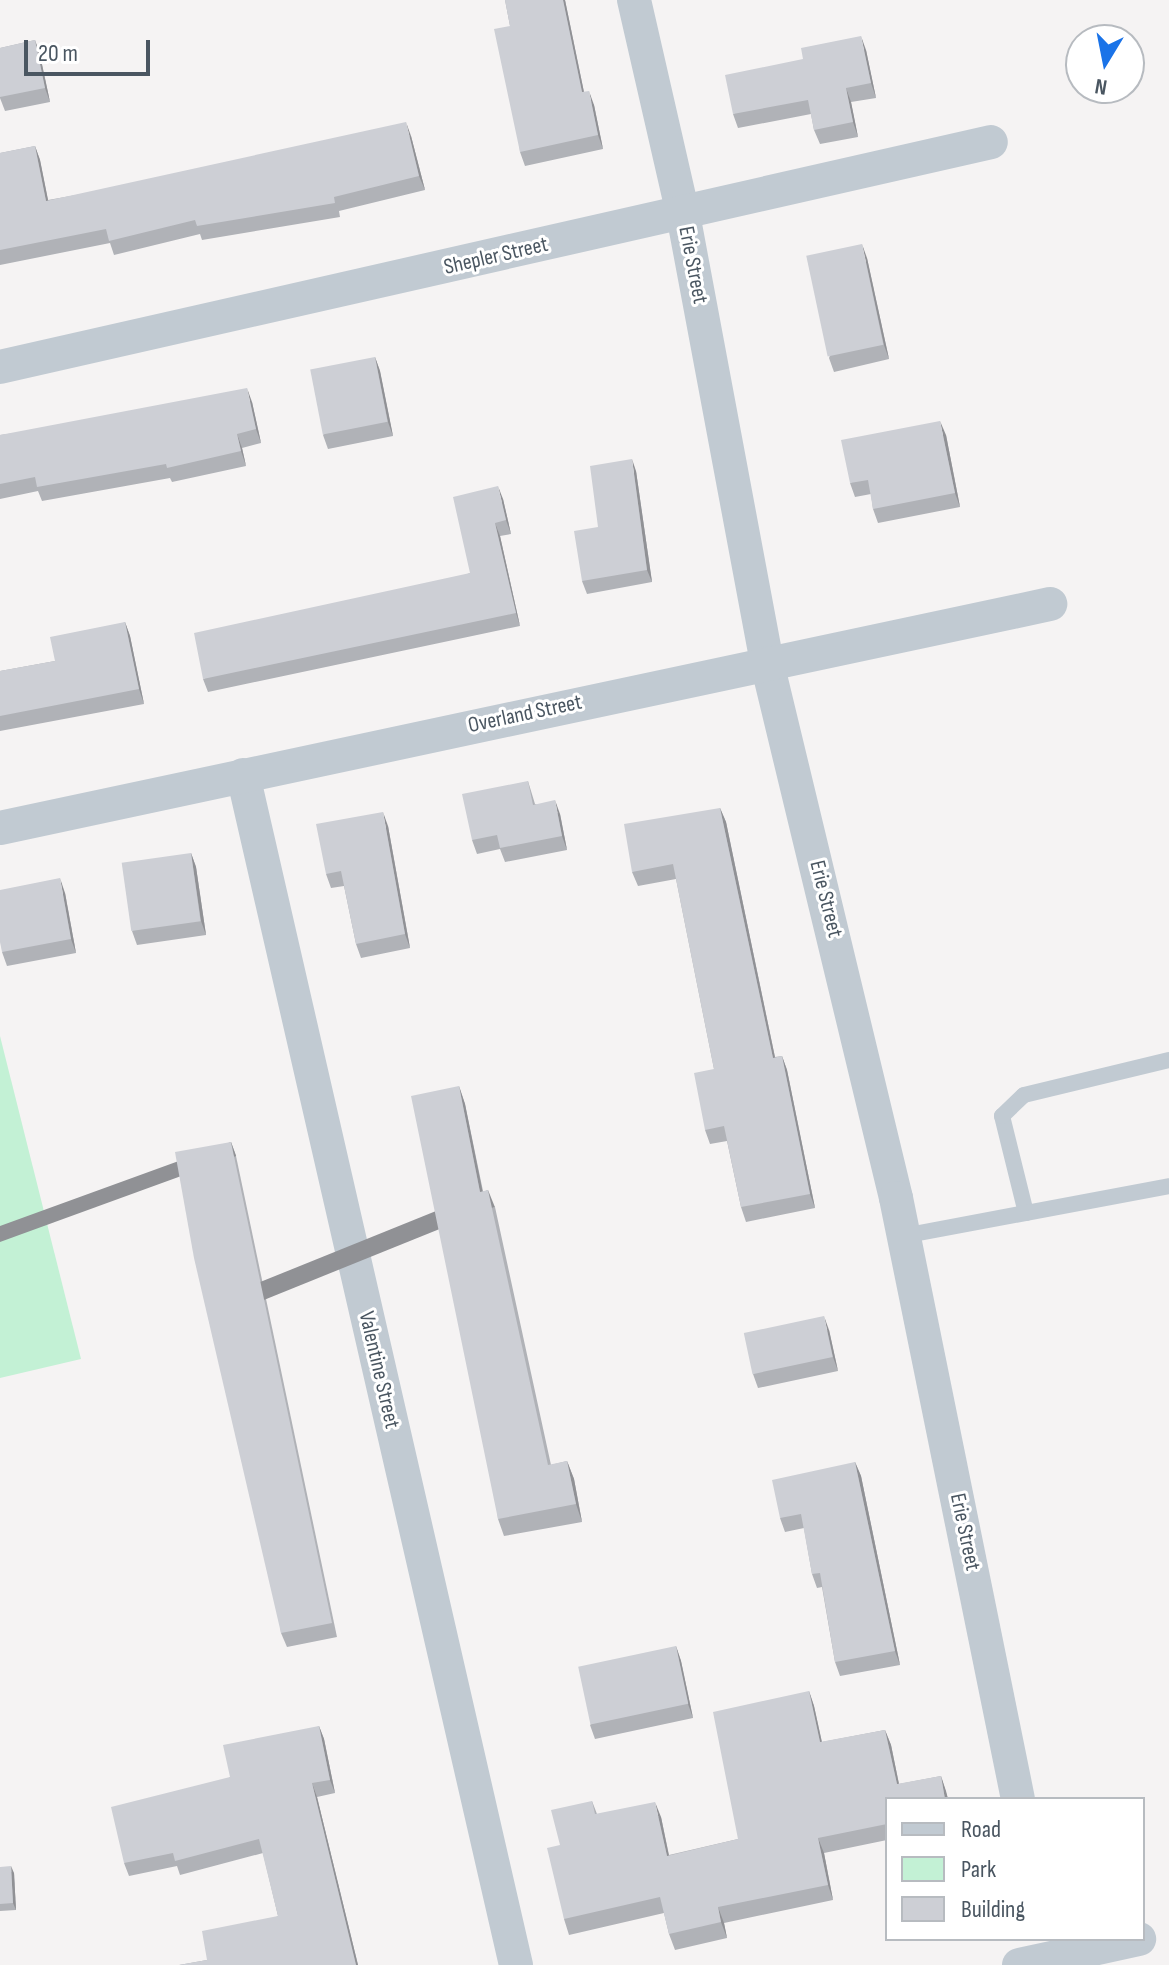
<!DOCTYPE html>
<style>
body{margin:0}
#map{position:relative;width:1169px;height:1965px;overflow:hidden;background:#f5f3f3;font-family:"Sofia Sans Condensed",sans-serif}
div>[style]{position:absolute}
.green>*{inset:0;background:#c3f1d5}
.service>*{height:16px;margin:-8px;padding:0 8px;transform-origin:8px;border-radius:8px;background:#c1cad2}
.minor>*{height:34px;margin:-17px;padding:0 17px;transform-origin:17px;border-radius:17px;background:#c1cad2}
.wall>*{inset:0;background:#b0b2b7}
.shaded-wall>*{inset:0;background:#909195;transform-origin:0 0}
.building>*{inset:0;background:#cdcfd5;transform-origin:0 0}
span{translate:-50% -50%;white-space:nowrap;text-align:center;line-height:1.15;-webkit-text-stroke:6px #fff;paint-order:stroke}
.street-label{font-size:22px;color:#4a5661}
.legend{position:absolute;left:885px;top:1797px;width:260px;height:144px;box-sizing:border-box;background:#fff;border:2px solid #b7bbc0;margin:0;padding:10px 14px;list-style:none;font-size:24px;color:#4a5661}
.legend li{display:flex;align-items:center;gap:16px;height:40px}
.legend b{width:40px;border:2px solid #b7bbc0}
.north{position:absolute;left:1065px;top:24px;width:80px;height:80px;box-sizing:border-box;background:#fff;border:2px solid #b7bbc0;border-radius:50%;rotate:190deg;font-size:22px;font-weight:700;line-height:32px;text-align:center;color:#4a5661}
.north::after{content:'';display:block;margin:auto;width:28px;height:36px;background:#1a73e8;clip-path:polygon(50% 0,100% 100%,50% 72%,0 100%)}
.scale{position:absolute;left:24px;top:40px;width:126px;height:36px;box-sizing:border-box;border:4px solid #4a5661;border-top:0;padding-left:10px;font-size:24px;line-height:28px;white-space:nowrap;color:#4a5661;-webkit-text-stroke:6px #fff;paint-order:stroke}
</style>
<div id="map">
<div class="green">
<i style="clip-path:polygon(0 1036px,81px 1359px,0 1378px)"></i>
</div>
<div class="service">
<i style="left:1026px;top:1213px;width:100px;rotate:-103.9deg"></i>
<i style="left:1002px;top:1116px;width:30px;rotate:-44deg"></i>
<i style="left:1024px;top:1095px;width:149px;rotate:-13.6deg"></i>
<i style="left:903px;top:1236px;width:271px;rotate:-10.6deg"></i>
</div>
<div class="minor">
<i style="left:634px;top:0;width:220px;rotate:77.1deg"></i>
<i style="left:683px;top:214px;width:457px;rotate:79.4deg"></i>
<i style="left:767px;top:663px;width:550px;rotate:76.44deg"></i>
<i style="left:896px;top:1198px;width:613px;rotate:78.53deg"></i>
<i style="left:0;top:367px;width:1016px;rotate:-12.79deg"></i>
<i style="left:243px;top:775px;width:1221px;rotate:77.08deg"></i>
<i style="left:0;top:828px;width:1074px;rotate:-12.04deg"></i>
<i style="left:1019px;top:1965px;width:123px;rotate:-12.2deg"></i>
</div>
<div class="wall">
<i style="clip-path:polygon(505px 0,565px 0,584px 92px,594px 105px,603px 149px,525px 166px,520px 152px,510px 26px)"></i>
<i style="clip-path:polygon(35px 40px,40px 55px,50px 102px,5px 111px,0 98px,0 48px)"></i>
<i style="clip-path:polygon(866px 50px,876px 98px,851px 102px,858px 137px,820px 144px,814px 130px,811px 114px,738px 128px,733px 114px)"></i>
<i style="clip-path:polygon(411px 136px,425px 190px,339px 211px,340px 217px,202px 240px,200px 234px,114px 255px,110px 243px,0 265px,0 153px,35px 146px,40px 160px,48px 200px)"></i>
<i style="clip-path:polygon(867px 258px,889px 359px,834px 372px,829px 358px)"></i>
<i style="clip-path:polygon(375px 357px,380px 371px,393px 436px,328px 449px,323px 435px)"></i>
<i style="clip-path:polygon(252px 402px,261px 443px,242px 448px,246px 466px,172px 482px,170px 478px,42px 501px,38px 491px,0 499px,0 435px)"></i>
<i style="clip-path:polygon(946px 435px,960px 507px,878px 523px,873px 509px,871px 494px,855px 497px,850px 483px)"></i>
<i style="clip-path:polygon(636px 471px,652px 582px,587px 594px,582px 581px,598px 527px)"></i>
<i style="clip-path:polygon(503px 499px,511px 534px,500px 536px,520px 626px,208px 692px,203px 679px,470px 573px)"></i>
<i style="clip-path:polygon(125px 622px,130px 636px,144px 704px,0 731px,0 671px,55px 661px)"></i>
<i style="clip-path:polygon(528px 781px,535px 804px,560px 814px,567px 850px,505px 862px,500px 849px,477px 854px,472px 840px)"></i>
<i style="clip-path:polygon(720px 808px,726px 822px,775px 1057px,782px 1056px,787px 1070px,815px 1208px,746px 1222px,741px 1207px,727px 1141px,710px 1144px,705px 1130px,714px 1069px,676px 879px,638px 886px,632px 872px)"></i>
<i style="clip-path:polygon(388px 826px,410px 948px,361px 958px,356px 944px,344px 886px,331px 888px,326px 874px)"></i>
<i style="clip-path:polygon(191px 853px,196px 867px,206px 935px,137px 945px,132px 931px)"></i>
<i style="clip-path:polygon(65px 893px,76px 953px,7px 966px,2px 952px)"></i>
<i style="clip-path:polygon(459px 1086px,465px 1104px,483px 1191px,495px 1207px,551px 1465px,567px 1461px,574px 1479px,582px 1522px,504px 1536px,498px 1519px)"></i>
<i style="clip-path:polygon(231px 1142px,236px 1156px,337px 1637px,287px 1647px,281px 1633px)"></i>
<i style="clip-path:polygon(829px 1330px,838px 1371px,758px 1388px,753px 1374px)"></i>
<i style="clip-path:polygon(855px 1462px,861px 1476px,900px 1665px,840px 1676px,835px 1662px,822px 1587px,817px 1588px,812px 1574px,804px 1528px,785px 1532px,780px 1518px)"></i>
<i style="clip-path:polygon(676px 1646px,681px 1661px,693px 1718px,595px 1739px,590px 1725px)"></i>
<i style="clip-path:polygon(809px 1691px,814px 1706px,822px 1742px,885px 1730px,891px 1745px,899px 1784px,941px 1776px,948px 1799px,887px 1799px,887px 1840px,824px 1853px,833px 1900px,724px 1923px,727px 1938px,675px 1950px,669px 1934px,664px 1913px,569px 1935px,564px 1919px,560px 1845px,592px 1801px,597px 1814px,661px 1817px,669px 1855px,738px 1839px)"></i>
<i style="clip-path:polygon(319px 1726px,324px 1739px,335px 1793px,317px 1797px,358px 1965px,179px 1965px,207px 1960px,278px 1916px,263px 1853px,180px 1875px,177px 1866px,129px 1876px,124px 1863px,230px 1777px)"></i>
<i style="clip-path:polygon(0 1867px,14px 1873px,16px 1910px,0 1911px)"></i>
</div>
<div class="shaded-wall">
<i style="clip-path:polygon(563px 0,565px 0,587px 107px,582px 92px)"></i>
<i style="clip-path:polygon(861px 36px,866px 50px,876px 98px,871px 83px)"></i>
<i style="clip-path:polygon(35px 40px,40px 55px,50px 102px,45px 88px)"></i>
<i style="clip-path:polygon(846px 88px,851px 102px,858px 137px,853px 122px)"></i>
<i style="clip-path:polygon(589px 91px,594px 105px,603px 149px,598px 135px)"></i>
<i style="clip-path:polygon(406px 122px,411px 136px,425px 190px,419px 176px)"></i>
<i style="clip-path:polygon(35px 146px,40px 160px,51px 215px,46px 201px)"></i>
<i style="clip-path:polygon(862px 244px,867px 258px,889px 359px,884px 345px)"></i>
<i style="clip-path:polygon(375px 357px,380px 371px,393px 436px,388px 422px)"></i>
<i style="clip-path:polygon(247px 388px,252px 402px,261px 443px,256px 429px)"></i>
<i style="clip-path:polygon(940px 421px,946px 435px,960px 507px,955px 493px)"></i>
<i style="clip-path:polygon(237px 434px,242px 448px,246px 466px,241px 451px)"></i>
<i style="clip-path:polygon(632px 459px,636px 471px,652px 582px,647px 570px)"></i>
<i style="clip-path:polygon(498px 486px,503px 499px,511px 534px,506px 520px)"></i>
<i style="clip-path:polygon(495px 523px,500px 536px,520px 626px,516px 613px)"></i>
<i style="clip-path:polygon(125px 622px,130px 636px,144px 704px,139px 689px)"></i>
<i style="clip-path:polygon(555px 800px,560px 814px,567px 850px,562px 836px)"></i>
<i style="clip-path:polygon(720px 808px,726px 822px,778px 1072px,773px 1058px)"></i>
<i style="clip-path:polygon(383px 812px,388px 826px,410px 948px,405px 934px)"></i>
<i style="clip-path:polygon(191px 853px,196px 867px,206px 935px,201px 921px)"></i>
<i style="clip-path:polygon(60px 878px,65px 893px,76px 953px,71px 939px)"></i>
<i style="clip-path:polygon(782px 1056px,787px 1070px,815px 1208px,810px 1194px)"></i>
<i style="clip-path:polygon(459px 1086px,465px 1104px,486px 1209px,480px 1192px)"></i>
<i style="left:231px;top:1142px;width:15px;height:491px;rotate:70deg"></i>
<i style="left:488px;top:1190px;width:18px;height:281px;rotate:68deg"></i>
<i style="clip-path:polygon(824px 1316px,829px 1330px,838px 1371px,833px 1357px)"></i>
<i style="clip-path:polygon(567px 1461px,574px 1479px,582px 1522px,576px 1504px)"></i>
<i style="clip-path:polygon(855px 1462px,861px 1476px,900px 1665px,895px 1651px)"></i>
<i style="clip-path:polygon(676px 1646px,681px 1661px,693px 1718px,688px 1704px)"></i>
<i style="clip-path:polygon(809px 1691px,814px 1706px,825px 1757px,820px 1742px)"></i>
<i style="clip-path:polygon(319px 1726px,324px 1739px,335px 1793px,330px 1780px)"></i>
<i style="clip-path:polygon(885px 1730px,891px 1745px,902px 1799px,897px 1784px)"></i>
<i style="clip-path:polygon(941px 1776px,946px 1791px,948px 1799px,945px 1799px)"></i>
<i style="clip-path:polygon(312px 1783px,317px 1797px,358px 1965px,356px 1965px)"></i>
<i style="clip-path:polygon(655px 1802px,661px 1817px,672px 1871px,667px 1856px)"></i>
<i style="clip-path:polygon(818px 1838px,824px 1853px,833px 1900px,828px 1885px)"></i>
<i style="clip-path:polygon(11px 1866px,14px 1873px,16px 1910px,13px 1903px)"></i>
<i style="clip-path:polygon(718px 1907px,724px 1923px,727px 1938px,721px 1922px)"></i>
</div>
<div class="building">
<i style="clip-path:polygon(505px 0,563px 0,582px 92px,589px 91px,598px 135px,520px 152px,494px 29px,510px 26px)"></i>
<i style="clip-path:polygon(861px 36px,871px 83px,846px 88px,853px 122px,814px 130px,808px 100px,733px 114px,725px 75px,803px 59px,801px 48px)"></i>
<i style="clip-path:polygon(35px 40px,45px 88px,0 97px,0 48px)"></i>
<i style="clip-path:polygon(406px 122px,419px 176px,334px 197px,335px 203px,197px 226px,195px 220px,109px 241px,106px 229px,0 250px,0 153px,35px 146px,46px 201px)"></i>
<i style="left:862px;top:244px;width:103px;height:57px;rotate:78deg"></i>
<i style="left:375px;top:357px;width:66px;height:66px;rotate:79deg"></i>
<i style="clip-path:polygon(247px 388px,256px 429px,237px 434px,241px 451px,167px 468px,166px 464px,37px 487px,35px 477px,0 484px,0 435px)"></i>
<i style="clip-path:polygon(940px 421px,955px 493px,873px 509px,868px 480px,850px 483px,841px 440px)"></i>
<i style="clip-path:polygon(632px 459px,647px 570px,582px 581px,574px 531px,598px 527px,590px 466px)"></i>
<i style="clip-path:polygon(498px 486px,506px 520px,495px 523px,516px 613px,203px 679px,194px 633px,470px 573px,453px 497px)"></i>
<i style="clip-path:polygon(125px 622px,139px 689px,0 716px,0 671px,55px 661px,50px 637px)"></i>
<i style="clip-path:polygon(528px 781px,533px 805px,555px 800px,562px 836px,500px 848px,497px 835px,472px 840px,462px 794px)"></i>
<i style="clip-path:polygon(720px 808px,773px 1058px,782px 1056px,810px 1194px,741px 1207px,724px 1126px,705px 1130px,694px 1073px,714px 1069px,673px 864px,632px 872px,624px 824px)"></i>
<i style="clip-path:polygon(383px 812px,405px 934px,356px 944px,341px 871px,326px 874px,316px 824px)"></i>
<i style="left:191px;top:853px;width:69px;height:70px;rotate:82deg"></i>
<i style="clip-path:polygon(60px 878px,71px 939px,2px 952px,0 942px,0 890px)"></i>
<i style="clip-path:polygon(459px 1086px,480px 1192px,488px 1190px,548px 1465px,567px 1461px,576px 1504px,498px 1519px,411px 1096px)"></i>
<i style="clip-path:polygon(231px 1142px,332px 1623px,281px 1633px,194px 1258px,175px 1152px)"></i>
<i style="left:824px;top:1316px;width:42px;height:82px;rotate:78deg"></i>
<i style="clip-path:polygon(855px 1462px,895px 1651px,835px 1662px,820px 1573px,812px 1574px,801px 1514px,780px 1518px,772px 1480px)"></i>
<i style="left:676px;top:1646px;width:59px;height:100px;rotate:78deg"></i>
<i style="clip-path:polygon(809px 1691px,820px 1742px,885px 1730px,897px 1784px,941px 1776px,945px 1799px,887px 1799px,887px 1824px,818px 1838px,828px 1885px,718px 1907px,721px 1922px,669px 1934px,660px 1897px,564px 1919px,547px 1848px,560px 1845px,551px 1810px,592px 1801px,595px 1814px,655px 1802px,667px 1856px,738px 1839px,713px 1712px)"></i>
<i style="clip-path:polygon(319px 1726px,330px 1780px,312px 1783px,356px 1965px,179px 1965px,207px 1960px,202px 1931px,278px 1916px,259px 1839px,175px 1861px,173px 1853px,124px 1863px,111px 1807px,230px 1777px,223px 1745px)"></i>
<i style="clip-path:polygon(11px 1866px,13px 1903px,0 1904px,0 1867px)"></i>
</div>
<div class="street-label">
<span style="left:496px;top:256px;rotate:-13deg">Shepler Street</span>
<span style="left:693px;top:265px;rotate:79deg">Erie Street</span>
<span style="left:525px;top:714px;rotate:-12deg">Overland Street</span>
<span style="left:826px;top:899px;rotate:76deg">Erie Street</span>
<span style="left:379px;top:1370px;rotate:77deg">Valentine Street</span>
<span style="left:965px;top:1532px;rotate:78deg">Erie Street</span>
</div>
<ul class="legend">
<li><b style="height:10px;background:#c1cad2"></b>Road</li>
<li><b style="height:22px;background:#c3f1d5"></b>Park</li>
<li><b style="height:22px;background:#cdcfd5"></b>Building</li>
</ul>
<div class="north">N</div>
<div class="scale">20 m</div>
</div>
